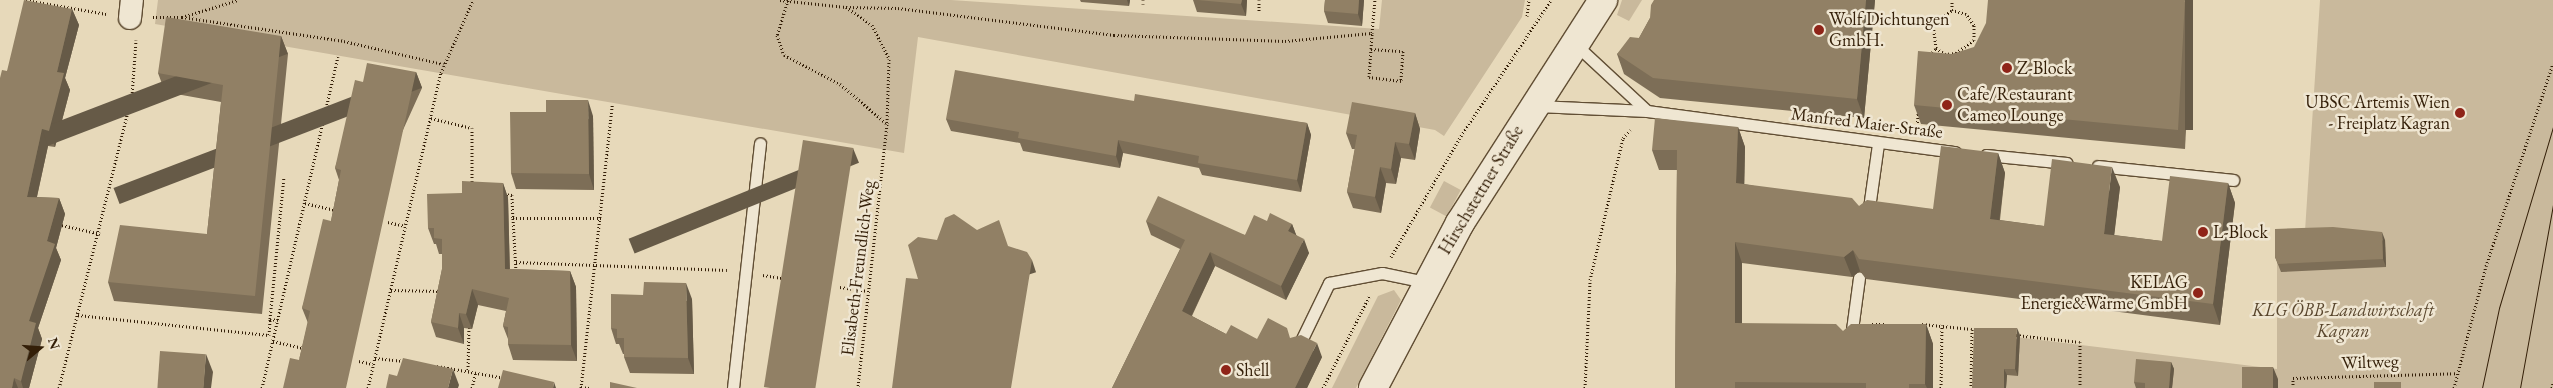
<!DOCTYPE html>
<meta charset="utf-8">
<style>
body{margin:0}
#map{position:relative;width:2553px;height:388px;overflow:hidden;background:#e7d9ba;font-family:"EB Garamond",serif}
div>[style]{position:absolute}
.green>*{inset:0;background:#c9b99c;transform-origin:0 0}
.path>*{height:3px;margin-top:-1.5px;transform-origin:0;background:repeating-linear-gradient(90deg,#341f08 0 1px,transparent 0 3.5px)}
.roads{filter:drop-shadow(1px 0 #614e34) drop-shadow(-1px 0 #614e34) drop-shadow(0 1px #614e34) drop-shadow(0 -1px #614e34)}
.lane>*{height:11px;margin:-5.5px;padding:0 5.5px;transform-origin:5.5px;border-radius:5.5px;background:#efe6d2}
.street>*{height:22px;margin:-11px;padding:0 11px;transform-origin:11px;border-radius:11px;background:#efe6d2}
.secondary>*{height:28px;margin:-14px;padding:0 14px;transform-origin:14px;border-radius:14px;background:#efe6d2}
.tram>*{height:1px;margin:-0.5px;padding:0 0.5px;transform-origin:0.5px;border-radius:0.5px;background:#341f08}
.wall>*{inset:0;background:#7d6e57}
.shaded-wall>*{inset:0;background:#665a47;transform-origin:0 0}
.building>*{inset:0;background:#918065;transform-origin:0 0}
.dots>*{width:14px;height:14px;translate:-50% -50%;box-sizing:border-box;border:2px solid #efe6d2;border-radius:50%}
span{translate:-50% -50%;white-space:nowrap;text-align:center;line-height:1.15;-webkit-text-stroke:5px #efe6d2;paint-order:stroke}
.poi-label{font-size:18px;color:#341f08}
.left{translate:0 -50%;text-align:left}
.right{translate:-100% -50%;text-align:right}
.street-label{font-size:18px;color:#341f08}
.park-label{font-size:18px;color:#59462d;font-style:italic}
.north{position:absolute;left:15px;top:323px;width:50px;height:50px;-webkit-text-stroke:4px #efe6d2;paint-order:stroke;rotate:72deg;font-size:14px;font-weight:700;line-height:20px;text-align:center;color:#341f08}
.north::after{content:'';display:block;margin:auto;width:18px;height:22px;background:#341f08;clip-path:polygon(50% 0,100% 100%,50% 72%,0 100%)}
</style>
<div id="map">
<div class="green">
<i style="clip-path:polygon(158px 0,951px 0,1379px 29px,1382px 0,1525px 0,1522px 17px,1444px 136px,1435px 130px,918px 37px,904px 153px,155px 24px)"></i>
<i style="clip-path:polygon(1622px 0,1642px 0,1629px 21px,1617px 15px)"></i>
<i style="clip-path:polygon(2320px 0,2553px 0,2553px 388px,1974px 388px,1975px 332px,2277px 369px,2277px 229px,2305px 231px)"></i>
<i style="left:1444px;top:181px;width:19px;height:30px;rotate:28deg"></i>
<i style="clip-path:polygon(1394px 290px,1401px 300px,1356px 388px,1332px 388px,1378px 296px)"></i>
</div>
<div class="path">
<i style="left:26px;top:0;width:82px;rotate:9.8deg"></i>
<i style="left:780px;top:0;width:66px;rotate:6.1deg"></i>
<i style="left:846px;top:7px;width:32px;rotate:35deg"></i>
<i style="left:872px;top:25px;width:38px;rotate:63deg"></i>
<i style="left:889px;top:59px;width:65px;rotate:91.8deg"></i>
<i style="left:788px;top:0;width:37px;rotate:107deg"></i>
<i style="left:777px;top:35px;width:21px;rotate:71deg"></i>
<i style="left:784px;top:55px;width:63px;rotate:27.4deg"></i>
<i style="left:840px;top:84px;width:62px;rotate:40.4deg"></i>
<i style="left:887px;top:124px;width:266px;rotate:96.3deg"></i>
<i style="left:1143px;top:4px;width:4px;rotate:-90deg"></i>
<i style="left:846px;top:7px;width:52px;rotate:1.1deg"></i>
<i style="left:898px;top:8px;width:218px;rotate:7.1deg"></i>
<i style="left:1114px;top:35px;width:171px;rotate:2deg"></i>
<i style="left:1285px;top:41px;width:87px;rotate:-5.3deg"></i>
<i style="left:1259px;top:11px;width:11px;rotate:-90deg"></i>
<i style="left:1527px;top:16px;width:16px;rotate:-83deg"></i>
<i style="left:153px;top:17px;width:29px"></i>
<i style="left:182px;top:17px;width:59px;rotate:-16.9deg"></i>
<i style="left:182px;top:17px;width:164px;rotate:8.4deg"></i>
<i style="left:344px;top:41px;width:102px;rotate:13.1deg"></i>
<i style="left:1936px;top:48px;width:25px;rotate:-97deg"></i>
<i style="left:1933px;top:23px;width:23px;rotate:-34deg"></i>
<i style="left:1371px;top:49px;width:32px;rotate:4deg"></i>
<i style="left:1403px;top:51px;width:30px;rotate:94deg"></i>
<i style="left:1401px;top:81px;width:32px;rotate:-173deg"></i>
<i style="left:1369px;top:77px;width:28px;rotate:-86deg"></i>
<i style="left:1371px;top:49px;width:16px;rotate:-86deg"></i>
<i style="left:1372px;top:33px;width:33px;rotate:-85deg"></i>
<i style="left:1930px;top:55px;width:9px;rotate:-49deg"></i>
<i style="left:1936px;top:48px;width:11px;rotate:34deg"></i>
<i style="left:1945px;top:54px;width:11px;rotate:-5deg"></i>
<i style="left:1956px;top:53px;width:22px;rotate:-36deg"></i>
<i style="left:1974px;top:40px;width:15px;rotate:-90deg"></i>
<i style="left:1974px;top:25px;width:14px;rotate:-126deg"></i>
<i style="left:1966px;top:14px;width:15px;rotate:-164deg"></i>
<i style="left:1952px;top:10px;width:10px;rotate:-90deg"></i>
<i style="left:431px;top:118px;width:42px;rotate:13.7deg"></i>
<i style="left:472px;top:128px;width:57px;rotate:90deg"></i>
<i style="left:1917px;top:129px;width:16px;rotate:-86deg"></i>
<i style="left:504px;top:194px;width:8px;rotate:7deg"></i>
<i style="left:512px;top:195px;width:23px;rotate:88deg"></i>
<i style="left:513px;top:218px;width:88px"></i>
<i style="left:305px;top:203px;width:32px;rotate:13deg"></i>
<i style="left:513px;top:218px;width:54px;rotate:86.8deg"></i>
<i style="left:388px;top:222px;width:17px;rotate:13deg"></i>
<i style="left:62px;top:225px;width:39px;rotate:13deg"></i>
<i style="left:1391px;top:257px;width:136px;rotate:-60deg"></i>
<i style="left:1459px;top:139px;width:167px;rotate:-56.5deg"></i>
<i style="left:516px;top:262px;width:211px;rotate:2.2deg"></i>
<i style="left:763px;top:275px;width:26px;rotate:9deg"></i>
<i style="left:840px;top:287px;width:28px;rotate:8deg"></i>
<i style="left:391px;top:290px;width:50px;rotate:1.1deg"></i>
<i style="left:78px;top:315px;width:192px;rotate:6deg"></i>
<i style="left:269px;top:335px;width:16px;rotate:-86deg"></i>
<i style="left:270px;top:319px;width:8px;rotate:7deg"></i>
<i style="left:270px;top:319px;width:143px;rotate:-84.4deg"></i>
<i style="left:1872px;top:324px;width:13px"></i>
<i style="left:1922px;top:324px;width:50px;rotate:5.7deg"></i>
<i style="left:1972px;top:329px;width:59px;rotate:91deg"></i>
<i style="left:2016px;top:335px;width:64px;rotate:6.2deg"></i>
<i style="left:2080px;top:342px;width:46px;rotate:90deg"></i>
<i style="left:273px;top:341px;width:32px;rotate:13deg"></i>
<i style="left:375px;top:358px;width:29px;rotate:6deg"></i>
<i style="left:359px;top:361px;width:14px;rotate:12deg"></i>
<i style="left:437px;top:366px;width:69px;rotate:10deg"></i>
<i style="left:468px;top:370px;width:45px;rotate:-88.7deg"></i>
<i style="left:581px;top:387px;width:8px;rotate:7deg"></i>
<i style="left:59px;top:388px;width:301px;rotate:-76deg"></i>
<i style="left:132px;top:96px;width:56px;rotate:-85.9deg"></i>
<i style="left:262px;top:388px;width:340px;rotate:-77.1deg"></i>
<i style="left:368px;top:388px;width:323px;rotate:-77deg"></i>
<i style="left:441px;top:73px;width:80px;rotate:-66.3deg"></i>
<i style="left:472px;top:388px;width:17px;rotate:-77deg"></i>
<i style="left:581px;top:388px;width:285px;rotate:-83.7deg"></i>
<i style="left:1323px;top:388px;width:104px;rotate:-63.2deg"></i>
<i style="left:1585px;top:388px;width:108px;rotate:-87.3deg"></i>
<i style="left:1590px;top:280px;width:146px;rotate:-76.9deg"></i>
<i style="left:1623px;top:138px;width:11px;rotate:-49deg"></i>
<i style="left:1941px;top:388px;width:63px;rotate:-89.1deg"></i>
<i style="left:2293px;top:388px;width:10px;rotate:-90deg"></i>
<i style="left:2293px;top:378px;width:164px;rotate:-1.7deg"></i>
<i style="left:2454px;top:388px;width:126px;rotate:-75.3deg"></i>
<i style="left:2486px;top:266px;width:213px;rotate:-71.7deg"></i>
<i style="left:2552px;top:388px;width:5px;rotate:-79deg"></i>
</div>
<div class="roads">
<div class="lane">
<i style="left:1575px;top:44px;width:98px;rotate:42.9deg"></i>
<i style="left:1537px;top:106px;width:110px;rotate:2.6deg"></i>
<i style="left:1647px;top:111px;width:311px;rotate:7.6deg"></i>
<i style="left:1986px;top:155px;width:81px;rotate:5.6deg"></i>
<i style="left:2098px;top:166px;width:136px;rotate:5.9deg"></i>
<i style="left:1868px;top:215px;width:72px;rotate:-82deg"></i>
<i style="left:1851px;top:337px;width:60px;rotate:-82.3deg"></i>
<i style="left:1299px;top:345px;width:69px;rotate:-64.2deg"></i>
<i style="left:1329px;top:283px;width:54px;rotate:-10.7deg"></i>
<i style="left:1382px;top:273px;width:45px;rotate:11.6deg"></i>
<i style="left:733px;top:388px;width:246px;rotate:-83.7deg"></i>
</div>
<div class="street">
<i style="left:130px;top:18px;width:18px;rotate:-84deg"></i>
</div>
<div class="secondary">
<i style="left:1373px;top:388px;width:187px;rotate:-62.2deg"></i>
<i style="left:1460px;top:223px;width:265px;rotate:-57.3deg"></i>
</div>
</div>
<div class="tram">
<i style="left:2482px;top:388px;width:82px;rotate:-78deg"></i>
<i style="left:2499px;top:308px;width:189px;rotate:-73.4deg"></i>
<i style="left:2520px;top:388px;width:187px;rotate:-79.8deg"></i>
</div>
<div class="wall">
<i style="clip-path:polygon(1080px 0,1130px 0,1129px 6px,1081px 2px)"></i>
<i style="clip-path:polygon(1193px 0,1247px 0,1246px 16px,1197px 12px)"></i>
<i style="clip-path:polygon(1325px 0,1364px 0,1362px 26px,1328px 23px,1324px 11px)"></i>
<i style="clip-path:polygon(1875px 0,1864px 118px,1660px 98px,1624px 74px,1617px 54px,1639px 38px,1650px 18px)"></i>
<i style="clip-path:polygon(2193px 0,2185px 149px,1921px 124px,1914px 105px,1952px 54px)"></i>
<i style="clip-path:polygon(72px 9px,79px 25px,65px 78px,70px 90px,55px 147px,48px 146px,37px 197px,59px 198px,65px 214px,56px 248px,61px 260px,38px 328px,42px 339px,29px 388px,0 388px,7px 71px)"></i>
<i style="clip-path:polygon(281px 36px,288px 54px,262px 314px,114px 301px,108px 282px,207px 234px,221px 102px,165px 92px,158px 73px)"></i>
<i style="clip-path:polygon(416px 72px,422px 88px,299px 360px,308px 323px,302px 308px,331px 221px,339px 180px,335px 168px,363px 82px)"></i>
<i style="clip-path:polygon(1134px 101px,1307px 123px,1311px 135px,1301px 192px,1202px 175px,1199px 168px,1123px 153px,1120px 168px,1023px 151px,1020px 143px,951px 131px,946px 119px)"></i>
<i style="clip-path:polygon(1415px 113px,1420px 129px,1415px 160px,1401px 158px,1396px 184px,1386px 183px,1381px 213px,1353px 208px,1347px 192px,1355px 149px,1352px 149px,1346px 133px)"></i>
<i style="clip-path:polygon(593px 116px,594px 190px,516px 189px,511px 173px)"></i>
<i style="clip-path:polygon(1738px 127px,1745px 147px,1744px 184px,1859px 206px,1933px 209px,1998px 153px,2005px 173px,2000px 220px,2044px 226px,2120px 187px,2114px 235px,2162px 241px,2228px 183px,2235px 203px,2220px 325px,1866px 279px,1860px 271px,1852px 277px,1742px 263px,1742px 324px,1843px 331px,1926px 324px,1933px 344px,1933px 388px,1675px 388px,1677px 170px,1659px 170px,1652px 150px)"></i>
<i style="clip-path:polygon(503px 183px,508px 198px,510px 269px,570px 271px,576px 287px,577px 361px,513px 360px,508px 344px,508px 339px,503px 326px,506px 311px,478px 305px,472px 329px,464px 328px,464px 344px,436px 337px,431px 322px,442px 269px,442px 254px,439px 254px,436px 244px,434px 244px,428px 228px,462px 193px)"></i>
<i style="clip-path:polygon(1146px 221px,1245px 235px,1267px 221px,1292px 224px,1296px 235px,1309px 253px,1286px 300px,1215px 266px,1192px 316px,1226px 334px,1257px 339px,1291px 338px,1322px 357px,1307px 388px,1112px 388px,1180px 249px,1151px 235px)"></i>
<i style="clip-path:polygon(2385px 240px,2386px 267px,2281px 272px,2275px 257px)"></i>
<i style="clip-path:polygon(692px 299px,694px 374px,630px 373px,624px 357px,624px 354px,623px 354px,619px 344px,616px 344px,611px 328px)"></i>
<i style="clip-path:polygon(2020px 335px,2018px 376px,2007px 375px,2006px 388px,1972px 388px)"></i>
<i style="clip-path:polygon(2171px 362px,2174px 369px,2172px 388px,2136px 388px,2134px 382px)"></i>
</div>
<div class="shaded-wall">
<i style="clip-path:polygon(1127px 0,1130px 0,1129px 6px)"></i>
<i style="clip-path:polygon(1242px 0,1247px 0,1246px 16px,1241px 4px)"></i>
<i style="clip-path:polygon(1359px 0,1364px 0,1362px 26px,1358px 14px)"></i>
<i style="clip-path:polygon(1866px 0,1875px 0,1864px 118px,1857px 99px)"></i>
<i style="left:2185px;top:0;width:8px;height:130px"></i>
<i style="clip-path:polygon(72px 9px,79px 25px,65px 78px,70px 90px,55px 147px,49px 131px,57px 72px)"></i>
<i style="left:281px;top:36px;width:19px;height:261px;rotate:69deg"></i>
<i style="left:416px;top:72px;width:17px;height:324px;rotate:69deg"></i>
<i style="clip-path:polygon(588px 100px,593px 116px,594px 190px,589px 174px)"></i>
<i style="clip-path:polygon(1415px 113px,1420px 129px,1415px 160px,1409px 144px)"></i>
<i style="clip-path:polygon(1307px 123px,1311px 135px,1301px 192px,1297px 180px)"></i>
<i style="clip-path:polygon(1738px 127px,1745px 147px,1744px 203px,1736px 183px)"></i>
<i style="clip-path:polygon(42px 129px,48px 146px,33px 214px,27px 197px)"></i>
<i style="clip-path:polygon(1118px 140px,1123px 153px,1120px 168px,1116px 156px)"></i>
<i style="clip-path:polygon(1395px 142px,1401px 158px,1396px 184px,1391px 169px)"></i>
<i style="left:853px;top:148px;width:16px;height:242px;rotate:68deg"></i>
<i style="clip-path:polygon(1998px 153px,2005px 173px,1997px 239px,1990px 219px)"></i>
<i style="clip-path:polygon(1380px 167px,1386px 183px,1381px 213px,1375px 197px)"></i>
<i style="clip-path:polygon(2112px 167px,2120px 187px,2112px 254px,2104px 234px)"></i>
<i style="clip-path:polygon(503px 183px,508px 198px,510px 285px,505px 269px)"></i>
<i style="clip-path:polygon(2228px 183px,2235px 203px,2220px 325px,2213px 304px)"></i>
<i style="clip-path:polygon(59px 198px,65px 214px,56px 248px,61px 260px,38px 328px,42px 339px,29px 388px,23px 388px,21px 381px,29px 321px,47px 241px)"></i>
<i style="clip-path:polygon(1292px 224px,1297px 237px,1288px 231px)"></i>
<i style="clip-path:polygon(2382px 232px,2385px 240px,2386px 267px,2383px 259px)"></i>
<i style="clip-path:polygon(1304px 239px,1309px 253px,1286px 300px,1281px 286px)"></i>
<i style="clip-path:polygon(1735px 242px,1742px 263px,1742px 344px,1735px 323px)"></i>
<i style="clip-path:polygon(1853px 250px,1860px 271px,1852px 277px,1844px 257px)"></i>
<i style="clip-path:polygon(1210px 252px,1215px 266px,1187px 325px,1182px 311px)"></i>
<i style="left:1032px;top:260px;width:13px;height:130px;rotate:72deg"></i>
<i style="clip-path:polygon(570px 271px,576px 287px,577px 361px,571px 345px)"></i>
<i style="clip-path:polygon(686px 283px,692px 299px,694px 374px,688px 358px)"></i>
<i style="clip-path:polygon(472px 289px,478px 305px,472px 329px,466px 314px)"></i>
<i style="clip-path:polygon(459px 313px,464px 328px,464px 344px,458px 328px)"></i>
<i style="clip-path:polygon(1926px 324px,1933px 344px,1933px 388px,1927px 388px,1925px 384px)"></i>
<i style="clip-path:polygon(2017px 328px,2020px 335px,2018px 376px,2015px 369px)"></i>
<i style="clip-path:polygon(1317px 343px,1322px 357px,1307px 388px,1295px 388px)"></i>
<i style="clip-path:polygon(206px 354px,213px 372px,211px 388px,203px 388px)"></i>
<i style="clip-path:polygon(2171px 362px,2174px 369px,2172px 388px,2169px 388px)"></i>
<i style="clip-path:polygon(2273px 367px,2278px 379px,2278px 388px,2273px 388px)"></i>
<i style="clip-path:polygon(453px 369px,459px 385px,458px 388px,448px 388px)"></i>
<i style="clip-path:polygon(2004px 369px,2007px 375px,2006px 388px,2004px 388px)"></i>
<i style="clip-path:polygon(14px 378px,18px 388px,12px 388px)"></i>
<i style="clip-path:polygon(554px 382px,556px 388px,553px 388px)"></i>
</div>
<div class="building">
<i style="clip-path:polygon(24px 0,72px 9px,57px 72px,64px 73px,49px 131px,42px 129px,27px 197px,59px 198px,47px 241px,55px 244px,29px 321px,36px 323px,21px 381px,14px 378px,12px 388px,0 388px,0 78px,2px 70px,7px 71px)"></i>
<i style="clip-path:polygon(1198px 0,1242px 0,1241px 4px)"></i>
<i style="clip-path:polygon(1325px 0,1359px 0,1358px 14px,1324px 11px)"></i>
<i style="clip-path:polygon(1654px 0,1866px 0,1857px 99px,1653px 78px,1617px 54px,1630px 37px,1639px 38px,1650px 18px,1651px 5px)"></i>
<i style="clip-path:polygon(1988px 0,2185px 0,2178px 130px,1914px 105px,1918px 51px,1952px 54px,1974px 47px,1986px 23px)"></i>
<i style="clip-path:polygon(166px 17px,281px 36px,255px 296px,108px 282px,120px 225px,207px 234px,223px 85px,158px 73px)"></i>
<i style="clip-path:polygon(367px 63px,416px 72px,346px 388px,283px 388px,290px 358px,299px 360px,310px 311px,302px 308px,323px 219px,331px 221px,341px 170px,335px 168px,355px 80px,363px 82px)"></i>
<i style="clip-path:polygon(955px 70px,1134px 101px,1135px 94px,1307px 123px,1297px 180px,1198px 163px,1199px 156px,1118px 140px,1116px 156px,1018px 138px,1019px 132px,946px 119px)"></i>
<i style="clip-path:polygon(546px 100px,588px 100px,589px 174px,511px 173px,510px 112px,546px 112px)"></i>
<i style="clip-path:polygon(1352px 102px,1415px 113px,1409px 144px,1395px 142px,1391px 169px,1380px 167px,1375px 197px,1347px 192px,1357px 135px,1346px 133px)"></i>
<i style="clip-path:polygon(1655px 118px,1738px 127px,1736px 183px,1852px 198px,1859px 206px,1867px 200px,1933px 209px,1941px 146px,1998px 153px,1990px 219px,2044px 226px,2052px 159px,2112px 167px,2104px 234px,2162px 241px,2170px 176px,2228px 183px,2213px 304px,1859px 259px,1853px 250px,1844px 257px,1735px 242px,1735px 323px,1836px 324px,1843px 331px,1851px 324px,1926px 324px,1925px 384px,1909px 384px,1909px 388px,1866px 388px,1866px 383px,1735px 382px,1735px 388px,1675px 388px,1677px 150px,1652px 150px)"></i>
<i style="left:803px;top:140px;width:51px;height:250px;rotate:9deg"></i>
<i style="clip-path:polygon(462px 181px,503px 183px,505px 269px,570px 271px,571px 345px,508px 344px,508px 327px,503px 326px,509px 298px,472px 289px,466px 314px,459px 313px,458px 328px,431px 322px,442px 269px,442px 239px,434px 238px,434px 228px,428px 228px,427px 194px,462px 193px)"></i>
<i style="clip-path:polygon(1158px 196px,1245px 235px,1254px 215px,1267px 221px,1270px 213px,1292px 224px,1288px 231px,1304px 239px,1281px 286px,1210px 252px,1182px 311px,1226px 334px,1231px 325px,1257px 339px,1268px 318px,1287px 328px,1290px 338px,1301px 335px,1317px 343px,1295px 388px,1112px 388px,1185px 240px,1146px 221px)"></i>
<i style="clip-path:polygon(954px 214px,977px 230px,999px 220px,1008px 246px,1027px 252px,1032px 260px,1011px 388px,892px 388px,906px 278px,918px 279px,908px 245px,918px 237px,937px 240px,945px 218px)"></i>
<i style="clip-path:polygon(2333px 227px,2382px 232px,2383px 259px,2278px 264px,2275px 257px,2275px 229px)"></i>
<i style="clip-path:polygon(644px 282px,686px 283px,688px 358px,624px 357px,624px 338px,617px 338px,617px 329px,611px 328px,611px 294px,643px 295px)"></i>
<i style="clip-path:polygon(1974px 328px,2017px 328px,2015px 369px,2004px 369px,2004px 388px,1972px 388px)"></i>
<i style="left:160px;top:351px;width:46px;height:37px;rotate:4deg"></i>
<i style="clip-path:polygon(403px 358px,453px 369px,448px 388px,386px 388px,389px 374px,397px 376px)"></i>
<i style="clip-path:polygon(2136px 359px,2171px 362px,2169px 388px,2145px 388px,2145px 383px,2134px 382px)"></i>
<i style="left:2242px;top:367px;width:31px;height:21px"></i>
<i style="clip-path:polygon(503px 370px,554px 382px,553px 388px,498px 388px)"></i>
<i style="clip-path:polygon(610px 382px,637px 388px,610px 388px)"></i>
<i style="left:2374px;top:382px;width:27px;height:6px"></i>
</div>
<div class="dots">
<i style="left:1819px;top:30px;background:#8f2418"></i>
<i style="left:2007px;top:68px;background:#8f2418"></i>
<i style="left:1947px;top:105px;background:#8f2418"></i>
<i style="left:2460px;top:113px;background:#8f2418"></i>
<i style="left:2203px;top:232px;background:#8f2418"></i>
<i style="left:2198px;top:293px;background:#8f2418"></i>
<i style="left:1226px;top:370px;background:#8f2418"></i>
</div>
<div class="poi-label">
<span class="left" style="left:1829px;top:30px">Wolf Dichtungen<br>GmbH.</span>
<span class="left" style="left:2017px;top:68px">Z-Block</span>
<span class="left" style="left:1957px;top:105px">Cafe/Restaurant<br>Cameo Lounge</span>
<span class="right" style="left:2450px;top:113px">UBSC Artemis Wien<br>- Freiplatz Kagran</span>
<span class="left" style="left:2213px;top:232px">L-Block</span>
<span class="right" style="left:2188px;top:293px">KELAG<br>Energie&amp;Wärme GmbH</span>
<span class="left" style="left:1236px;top:370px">Shell</span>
</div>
<div class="street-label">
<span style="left:1867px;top:123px;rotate:7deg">Manfred Maier-Straße</span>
<span style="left:1481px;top:190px;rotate:-59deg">Hirschstettner Straße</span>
<span style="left:858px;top:268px;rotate:-83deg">Elisabeth-Freundlich-Weg</span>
<span style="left:2370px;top:362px;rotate:-2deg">Wiltweg</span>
</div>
<div class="park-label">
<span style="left:2343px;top:321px">KLG ÖBB-Landwirtschaft<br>Kagran</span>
</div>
<div class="north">N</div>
</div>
